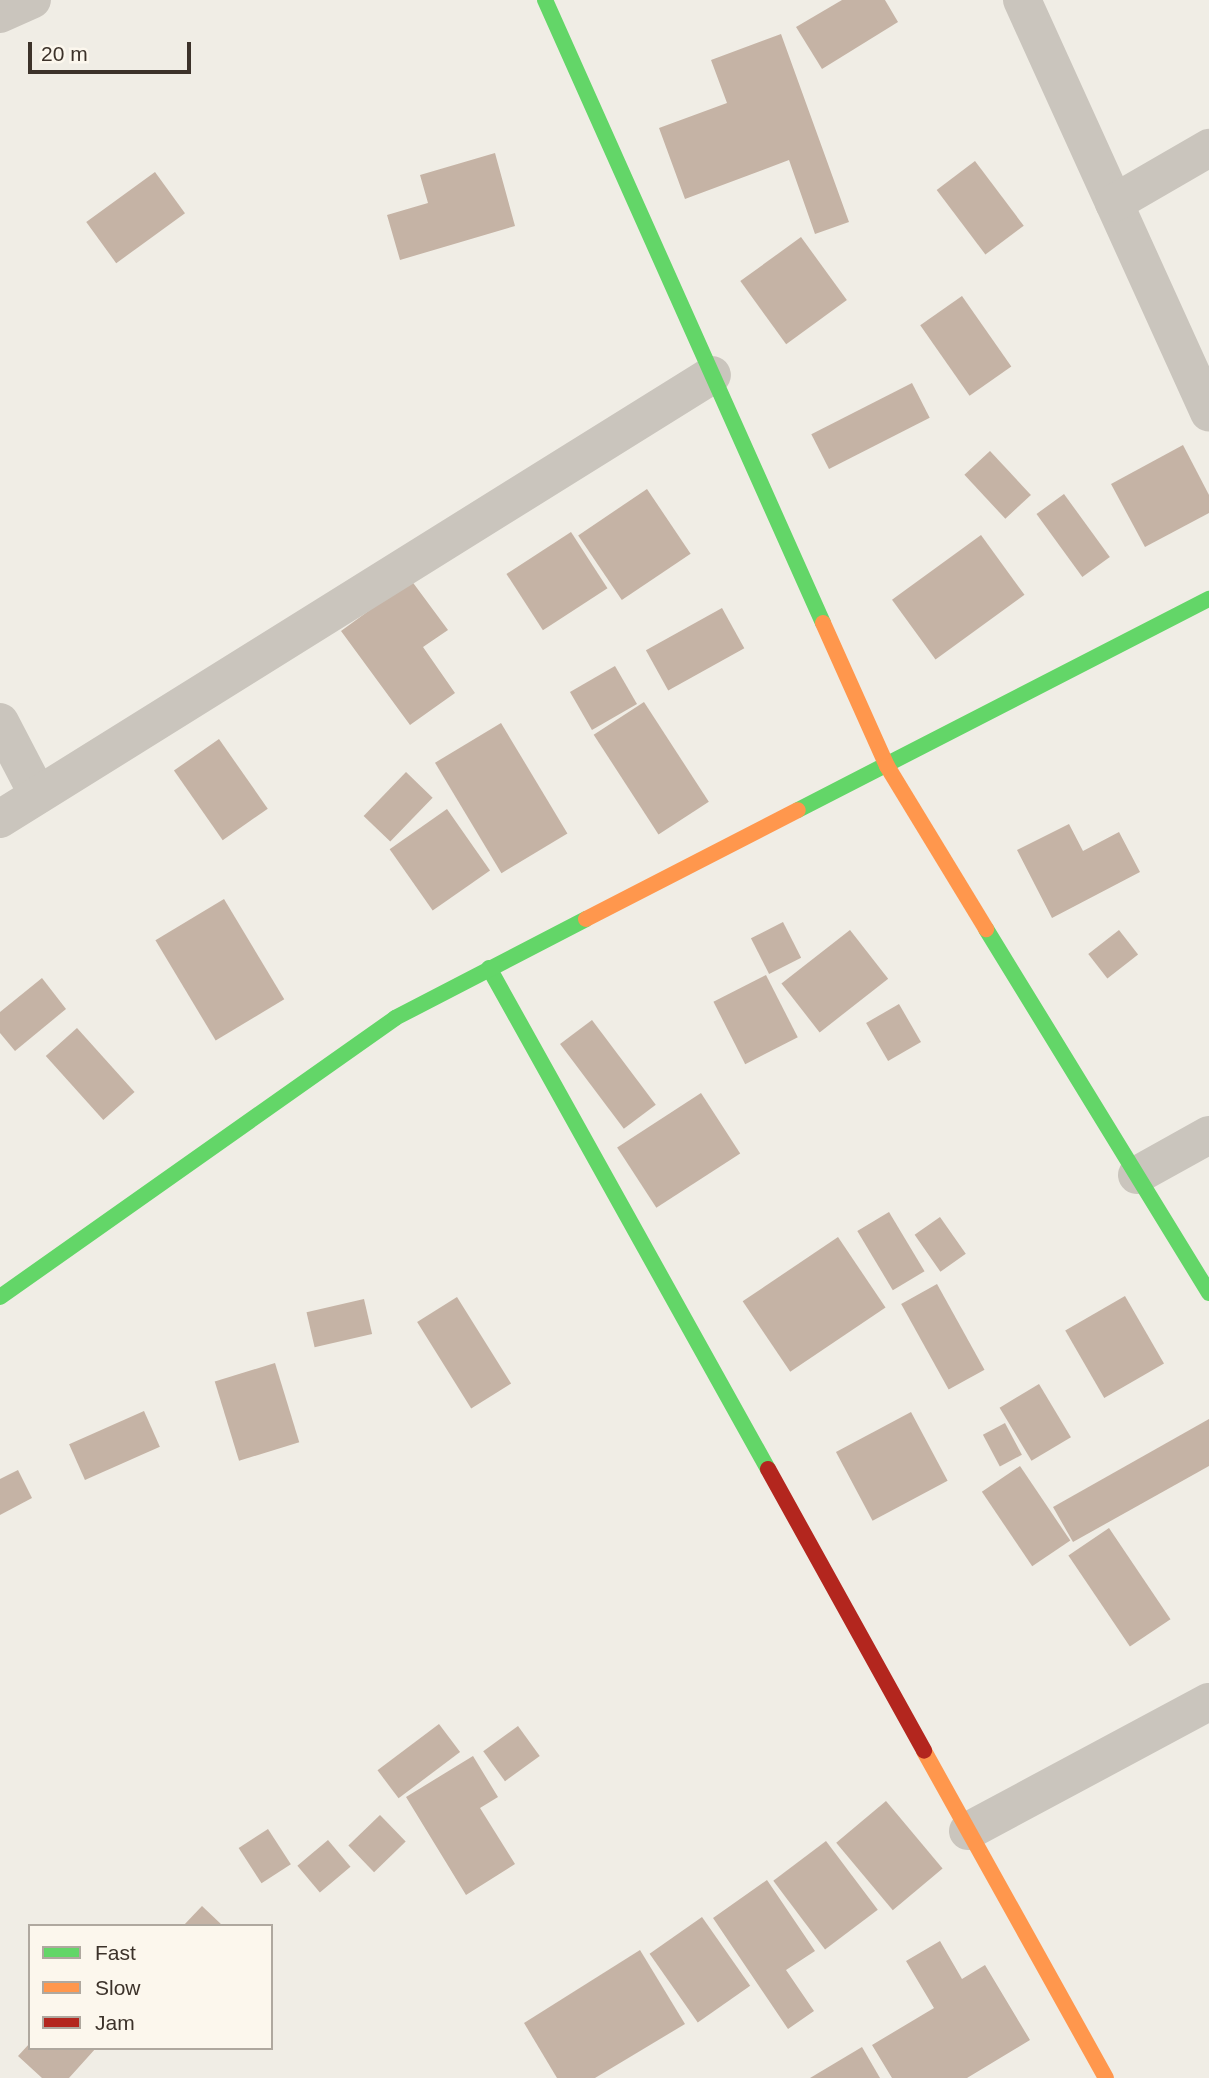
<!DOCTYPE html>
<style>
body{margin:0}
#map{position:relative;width:1209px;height:2078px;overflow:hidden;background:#f0ede5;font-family:Arial,sans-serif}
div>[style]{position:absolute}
.building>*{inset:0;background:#c5b3a5;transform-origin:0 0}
.street>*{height:38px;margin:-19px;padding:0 19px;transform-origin:19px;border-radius:19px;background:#cac5bd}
.fast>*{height:16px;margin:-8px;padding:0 8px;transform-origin:8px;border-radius:8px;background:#63d668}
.slow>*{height:16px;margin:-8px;padding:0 8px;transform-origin:8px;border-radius:8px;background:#ff974d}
.jam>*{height:16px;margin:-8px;padding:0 8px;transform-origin:8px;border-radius:8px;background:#b3261e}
span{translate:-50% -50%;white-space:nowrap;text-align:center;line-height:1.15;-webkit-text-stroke:6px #fcf7ed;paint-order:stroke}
.legend{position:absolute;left:28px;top:1924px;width:245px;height:126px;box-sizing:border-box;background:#fcf7ed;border:2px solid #afa89f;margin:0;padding:9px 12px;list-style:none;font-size:21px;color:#3c322a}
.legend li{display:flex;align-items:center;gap:14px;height:35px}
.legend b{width:35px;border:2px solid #afa89f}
.scale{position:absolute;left:28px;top:42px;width:163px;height:32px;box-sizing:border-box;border:4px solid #3c322a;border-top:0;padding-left:9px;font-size:21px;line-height:24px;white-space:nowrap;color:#3c322a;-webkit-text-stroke:5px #fcf7ed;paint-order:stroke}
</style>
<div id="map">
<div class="building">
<i style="clip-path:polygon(842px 0,885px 0,898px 22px,822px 69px,796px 27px)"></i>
<i style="clip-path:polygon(781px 34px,849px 222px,815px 234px,789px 160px,685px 199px,659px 128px,727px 103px,711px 60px)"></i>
<i style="clip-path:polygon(495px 153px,515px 226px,400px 260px,387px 215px,428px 203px,420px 175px)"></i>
<i style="left:975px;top:161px;width:81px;height:48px;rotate:53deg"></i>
<i style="left:155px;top:172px;width:51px;height:85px;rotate:54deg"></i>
<i style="left:801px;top:237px;width:78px;height:75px;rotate:54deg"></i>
<i style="left:962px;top:296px;width:86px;height:51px;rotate:55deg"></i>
<i style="left:912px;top:383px;width:39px;height:113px;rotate:63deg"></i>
<i style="clip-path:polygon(1183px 445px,1209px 495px,1209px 513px,1145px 547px,1111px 484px)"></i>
<i style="left:990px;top:451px;width:60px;height:35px;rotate:47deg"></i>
<i style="left:647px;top:489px;width:78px;height:83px;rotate:56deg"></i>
<i style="left:1064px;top:494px;width:78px;height:34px;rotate:54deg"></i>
<i style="left:571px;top:532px;width:67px;height:77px;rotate:57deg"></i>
<i style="left:981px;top:535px;width:74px;height:110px;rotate:54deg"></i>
<i style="clip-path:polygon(411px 580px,448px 630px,423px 647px,455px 693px,410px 725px,341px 631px)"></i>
<i style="left:722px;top:608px;width:46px;height:87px;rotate:61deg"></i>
<i style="left:615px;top:666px;width:44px;height:52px;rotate:60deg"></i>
<i style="left:644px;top:702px;width:119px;height:60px;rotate:57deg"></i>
<i style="left:501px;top:723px;width:129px;height:77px;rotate:59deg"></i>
<i style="left:219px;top:739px;width:85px;height:55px;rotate:55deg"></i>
<i style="left:406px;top:772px;width:37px;height:61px;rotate:44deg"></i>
<i style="left:447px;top:809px;width:75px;height:70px;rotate:55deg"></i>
<i style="clip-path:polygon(1069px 824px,1083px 851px,1119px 832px,1140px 872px,1052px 918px,1017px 850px)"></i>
<i style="left:224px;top:899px;width:117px;height:80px;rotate:59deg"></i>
<i style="left:783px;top:922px;width:40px;height:36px;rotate:63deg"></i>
<i style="left:850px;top:930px;width:62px;height:87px;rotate:52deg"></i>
<i style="left:1119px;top:930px;width:31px;height:39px;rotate:52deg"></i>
<i style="left:766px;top:975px;width:70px;height:59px;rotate:63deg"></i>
<i style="clip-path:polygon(42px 978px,66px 1009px,15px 1051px,0 1033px,0 1012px)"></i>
<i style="left:899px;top:1004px;width:44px;height:38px;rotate:60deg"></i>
<i style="left:592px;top:1020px;width:106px;height:40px;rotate:53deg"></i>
<i style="left:77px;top:1028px;width:86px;height:42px;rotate:48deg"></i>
<i style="left:701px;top:1093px;width:72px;height:100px;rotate:57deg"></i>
<i style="left:889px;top:1212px;width:69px;height:37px;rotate:59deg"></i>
<i style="left:940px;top:1217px;width:45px;height:31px;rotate:55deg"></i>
<i style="left:838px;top:1237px;width:85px;height:115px;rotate:56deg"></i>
<i style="left:937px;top:1284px;width:98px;height:41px;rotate:61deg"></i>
<i style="left:1125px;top:1296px;width:78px;height:69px;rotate:60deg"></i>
<i style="left:457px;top:1297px;width:102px;height:47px;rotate:58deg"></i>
<i style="left:364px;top:1299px;width:36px;height:59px;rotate:77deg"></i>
<i style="left:275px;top:1363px;width:83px;height:63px;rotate:73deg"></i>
<i style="left:1039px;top:1384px;width:62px;height:46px;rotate:59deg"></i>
<i style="left:144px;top:1411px;width:39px;height:82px;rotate:66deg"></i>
<i style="left:911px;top:1412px;width:78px;height:85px;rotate:62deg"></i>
<i style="clip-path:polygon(1209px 1419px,1209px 1466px,1073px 1542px,1053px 1507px)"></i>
<i style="left:1005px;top:1423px;width:36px;height:25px;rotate:62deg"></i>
<i style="left:1020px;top:1466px;width:90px;height:46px;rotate:56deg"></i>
<i style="clip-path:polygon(18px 1470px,32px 1498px,0 1515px,0 1479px)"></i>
<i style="left:1109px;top:1528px;width:110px;height:49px;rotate:56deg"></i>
<i style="left:439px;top:1724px;width:35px;height:77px;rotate:53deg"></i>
<i style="left:518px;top:1726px;width:37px;height:43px;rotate:54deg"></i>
<i style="clip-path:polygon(473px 1756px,498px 1797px,480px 1808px,515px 1864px,466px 1895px,406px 1797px)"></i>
<i style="left:886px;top:1801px;width:88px;height:65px;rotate:50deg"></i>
<i style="left:380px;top:1815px;width:37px;height:44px;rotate:46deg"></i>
<i style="left:268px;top:1829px;width:42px;height:35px;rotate:57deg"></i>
<i style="left:328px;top:1840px;width:35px;height:40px;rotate:50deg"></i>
<i style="left:826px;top:1841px;width:86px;height:66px;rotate:53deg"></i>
<i style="clip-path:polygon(767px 1880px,815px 1951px,786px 1970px,814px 2011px,788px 2029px,713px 1918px)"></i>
<i style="clip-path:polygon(202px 1906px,223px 1926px,183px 1926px)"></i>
<i style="left:702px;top:1917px;width:84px;height:64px;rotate:55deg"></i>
<i style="clip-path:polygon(940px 1941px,962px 1979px,985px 1965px,1030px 2040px,967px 2078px,892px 2078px,872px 2045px,934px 2008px,906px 1961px)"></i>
<i style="clip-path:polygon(640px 1950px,685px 2024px,595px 2078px,557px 2078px,524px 2023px)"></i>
<i style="clip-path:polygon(30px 2043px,30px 2048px,96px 2048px,69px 2078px,42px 2078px,18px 2056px)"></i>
<i style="clip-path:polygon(862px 2047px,880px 2078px,810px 2078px)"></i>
</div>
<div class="street">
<i style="left:1022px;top:0;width:453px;rotate:65.6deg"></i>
<i style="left:0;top:14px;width:35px;rotate:-24deg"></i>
<i style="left:1114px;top:203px;width:110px;rotate:-30.1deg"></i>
<i style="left:0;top:722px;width:82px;rotate:62.5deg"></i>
<i style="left:0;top:819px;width:839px;rotate:-31.95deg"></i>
<i style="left:1137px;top:1175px;width:82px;rotate:-29.1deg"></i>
<i style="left:968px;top:1831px;width:273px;rotate:-28.2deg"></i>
</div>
<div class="fast">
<i style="left:545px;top:0;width:682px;rotate:65.95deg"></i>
<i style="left:798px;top:810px;width:462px;rotate:-27.2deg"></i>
<i style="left:986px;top:929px;width:427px;rotate:58.5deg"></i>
<i style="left:489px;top:968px;width:573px;rotate:60.89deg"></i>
<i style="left:0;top:1297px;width:484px;rotate:-35.2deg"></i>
<i style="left:395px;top:1018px;width:215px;rotate:-27.4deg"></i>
</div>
<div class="slow">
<i style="left:823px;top:623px;width:157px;rotate:65.9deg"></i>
<i style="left:887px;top:766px;width:191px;rotate:58.7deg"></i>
<i style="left:586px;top:919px;width:238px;rotate:-27.2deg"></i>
<i style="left:924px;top:1751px;width:374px;rotate:60.9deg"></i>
</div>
<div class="jam">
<i style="left:768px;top:1469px;width:322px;rotate:61deg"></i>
</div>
<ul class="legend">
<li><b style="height:9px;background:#63d668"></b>Fast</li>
<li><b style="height:9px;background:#ff974d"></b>Slow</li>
<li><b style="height:9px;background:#b3261e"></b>Jam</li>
</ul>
<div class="scale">20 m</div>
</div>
